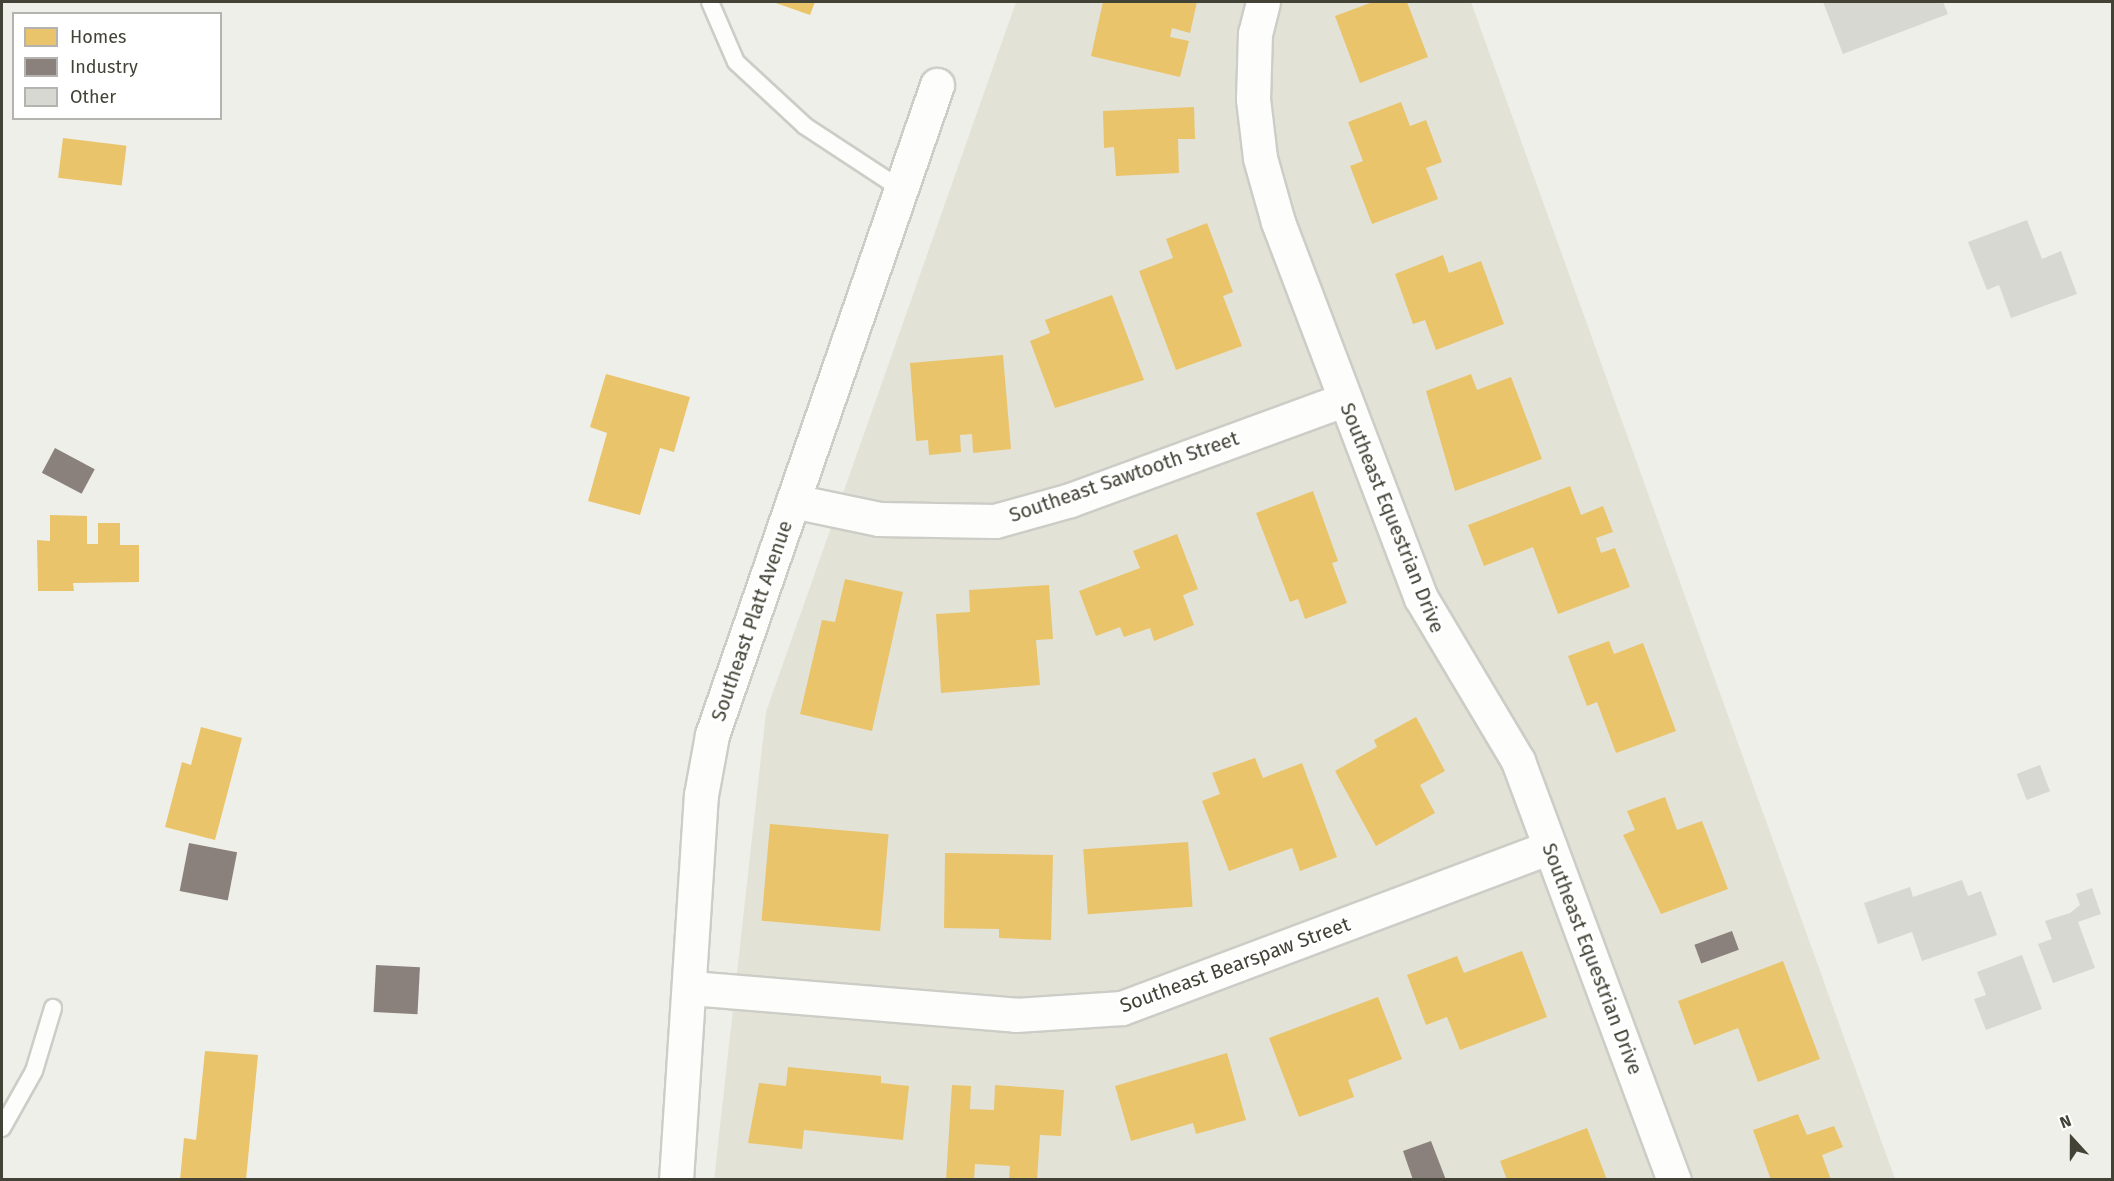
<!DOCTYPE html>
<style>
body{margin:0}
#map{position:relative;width:2114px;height:1181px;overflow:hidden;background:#efefe9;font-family:"Fira Sans",sans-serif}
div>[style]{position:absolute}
.residential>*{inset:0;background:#e3e2d7}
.homes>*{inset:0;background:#e9c46a;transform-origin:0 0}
.industry>*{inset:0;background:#8a817c;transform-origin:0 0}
.building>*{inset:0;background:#d8d8d2;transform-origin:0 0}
.roads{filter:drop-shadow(2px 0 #cdcdc7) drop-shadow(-2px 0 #cdcdc7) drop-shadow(0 2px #cdcdc7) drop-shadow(0 -2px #cdcdc7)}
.service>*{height:16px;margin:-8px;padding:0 8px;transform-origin:8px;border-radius:8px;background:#fdfdfc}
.minor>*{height:33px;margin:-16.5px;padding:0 16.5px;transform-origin:16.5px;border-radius:16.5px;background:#fdfdfc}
span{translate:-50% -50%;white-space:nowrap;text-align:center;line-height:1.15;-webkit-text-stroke:6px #fff;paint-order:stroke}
.street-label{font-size:20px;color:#434236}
.frame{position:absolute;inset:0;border:3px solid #434236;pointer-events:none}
.legend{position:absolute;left:12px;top:12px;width:210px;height:108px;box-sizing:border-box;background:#fff;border:2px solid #b4b3af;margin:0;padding:8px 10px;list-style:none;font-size:18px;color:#434236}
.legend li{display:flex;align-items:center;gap:12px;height:30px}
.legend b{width:30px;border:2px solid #b4b3af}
.north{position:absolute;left:2042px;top:1109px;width:60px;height:60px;-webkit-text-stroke:4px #fff;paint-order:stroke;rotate:339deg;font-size:16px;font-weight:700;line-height:24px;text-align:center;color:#434236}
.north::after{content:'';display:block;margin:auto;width:21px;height:27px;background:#434236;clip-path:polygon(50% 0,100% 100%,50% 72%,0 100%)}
</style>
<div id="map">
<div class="residential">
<i style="clip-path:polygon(1016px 2px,1471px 2px,1895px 1179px,714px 1180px,766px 712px)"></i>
</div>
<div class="homes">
<i style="clip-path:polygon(773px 2px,815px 2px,810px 15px)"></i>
<i style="clip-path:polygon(1103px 2px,1197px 2px,1190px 33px,1172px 28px,1170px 37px,1189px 41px,1180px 77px,1091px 56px)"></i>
<i style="clip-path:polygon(1373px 2px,1407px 2px,1428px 57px,1360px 83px,1335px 16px)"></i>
<i style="clip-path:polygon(1401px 102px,1410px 126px,1426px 120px,1442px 162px,1426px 168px,1438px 199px,1372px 224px,1350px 166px,1363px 161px,1348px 122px)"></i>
<i style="clip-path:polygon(1194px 107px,1195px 139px,1178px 139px,1179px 173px,1116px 176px,1114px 147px,1104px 148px,1103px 111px)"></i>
<i style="left:63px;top:138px;width:64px;height:40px;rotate:7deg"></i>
<i style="clip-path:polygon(1207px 223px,1233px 292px,1223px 296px,1242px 346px,1176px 370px,1139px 271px,1173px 258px,1166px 239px)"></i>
<i style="clip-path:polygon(1443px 255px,1449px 273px,1481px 261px,1504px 324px,1436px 350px,1425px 320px,1413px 324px,1395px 274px)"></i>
<i style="clip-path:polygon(1112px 295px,1144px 380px,1055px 408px,1030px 341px,1050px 333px,1045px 320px)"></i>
<i style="clip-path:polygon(1003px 355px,1011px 449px,973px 453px,972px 434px,960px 435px,961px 452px,929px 455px,928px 440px,916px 441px,910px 363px)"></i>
<i style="clip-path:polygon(606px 374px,690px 397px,674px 452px,660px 448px,640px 515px,588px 501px,607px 433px,590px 427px)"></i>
<i style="clip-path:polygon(1471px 374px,1477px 390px,1511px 377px,1542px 459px,1455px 491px,1426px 391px)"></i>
<i style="clip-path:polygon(1570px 486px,1581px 515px,1603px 506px,1613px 532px,1596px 538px,1601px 553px,1615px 548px,1630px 587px,1558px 614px,1533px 547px,1484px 566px,1468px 525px)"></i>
<i style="clip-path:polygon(1313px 491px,1338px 561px,1332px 563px,1347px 603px,1305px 619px,1298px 599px,1290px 602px,1256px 513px)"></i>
<i style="clip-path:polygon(50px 515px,87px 516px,87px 544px,98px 544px,98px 523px,120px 523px,120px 545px,139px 545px,139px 582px,73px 583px,74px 591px,38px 591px,37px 540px,50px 541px)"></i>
<i style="clip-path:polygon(1177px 534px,1198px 589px,1183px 595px,1194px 625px,1154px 641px,1150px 628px,1124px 637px,1120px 627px,1096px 636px,1079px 591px,1140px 568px,1133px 551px)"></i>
<i style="clip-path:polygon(845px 579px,903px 592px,872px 731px,800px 714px,822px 620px,835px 622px)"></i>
<i style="clip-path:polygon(1049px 585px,1053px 639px,1036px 640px,1040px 685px,941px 693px,936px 614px,970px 612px,969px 590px)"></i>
<i style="clip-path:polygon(1609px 641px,1614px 654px,1643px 643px,1676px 731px,1616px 753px,1597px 702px,1587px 706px,1568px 656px)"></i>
<i style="clip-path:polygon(1416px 717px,1445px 771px,1420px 785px,1435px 813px,1376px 846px,1335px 771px,1377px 747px,1374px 740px)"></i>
<i style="clip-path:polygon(201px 727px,242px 738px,215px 840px,165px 827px,182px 762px,191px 765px)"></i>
<i style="clip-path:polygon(1255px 758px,1263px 778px,1302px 763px,1337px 857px,1300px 871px,1292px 848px,1229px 871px,1202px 801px,1220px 794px,1212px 773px)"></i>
<i style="clip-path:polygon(1665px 797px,1677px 830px,1702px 821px,1728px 889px,1661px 914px,1623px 835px,1635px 830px,1627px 811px)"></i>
<i style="left:770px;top:824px;width:119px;height:97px;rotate:5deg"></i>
<i style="left:1188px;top:842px;width:65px;height:105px;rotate:86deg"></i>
<i style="clip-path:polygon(945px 853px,1053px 855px,1051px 940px,999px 938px,999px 929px,944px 928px)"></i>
<i style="clip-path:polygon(1522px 951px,1547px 1017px,1460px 1050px,1447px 1017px,1426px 1025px,1407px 975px,1457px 956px,1464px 973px)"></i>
<i style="clip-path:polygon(1783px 961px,1820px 1059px,1758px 1082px,1738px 1028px,1694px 1045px,1678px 1001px)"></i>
<i style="clip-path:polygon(1378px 997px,1402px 1059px,1348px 1080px,1354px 1097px,1299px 1117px,1269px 1038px)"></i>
<i style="clip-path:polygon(205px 1051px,258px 1055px,246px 1180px,180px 1180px,184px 1138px,196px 1140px)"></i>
<i style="clip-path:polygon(1227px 1053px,1246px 1120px,1196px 1134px,1193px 1123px,1131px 1141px,1115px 1086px)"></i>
<i style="clip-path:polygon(788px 1067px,881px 1076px,881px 1083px,909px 1086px,903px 1140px,804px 1130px,802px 1149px,748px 1143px,759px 1083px,786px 1086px)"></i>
<i style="clip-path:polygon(952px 1085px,971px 1086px,970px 1109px,994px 1110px,995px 1085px,1064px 1090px,1061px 1136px,1040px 1135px,1037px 1180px,1009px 1180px,1010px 1166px,975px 1164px,974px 1180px,946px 1180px)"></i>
<i style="clip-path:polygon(1798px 1114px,1807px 1135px,1834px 1126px,1843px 1147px,1822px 1155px,1831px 1180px,1771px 1180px,1753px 1130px)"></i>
<i style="clip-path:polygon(1587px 1128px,1607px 1180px,1507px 1180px,1500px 1161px)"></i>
</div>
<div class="industry">
<i style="left:55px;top:448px;width:45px;height:28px;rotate:28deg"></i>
<i style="left:189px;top:843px;width:49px;height:49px;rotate:11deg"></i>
<i style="left:1732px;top:931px;width:20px;height:40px;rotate:70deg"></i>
<i style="left:376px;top:965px;width:44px;height:47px;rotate:3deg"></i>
<i style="clip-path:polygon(1431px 1141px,1446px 1180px,1413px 1180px,1403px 1151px)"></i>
</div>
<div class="building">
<i style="clip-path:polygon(1823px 2px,1943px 2px,1948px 14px,1843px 54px)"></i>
<i style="clip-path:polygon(2027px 220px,2042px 259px,2061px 251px,2077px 294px,2011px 318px,1999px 285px,1987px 290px,1968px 242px)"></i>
<i style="left:2040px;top:765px;width:28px;height:25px;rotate:69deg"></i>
<i style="clip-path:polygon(1962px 880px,1968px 896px,1981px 891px,1997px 935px,1922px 961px,1912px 932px,1878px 944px,1864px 903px,1910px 887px,1913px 897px)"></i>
<i style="clip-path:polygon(2092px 888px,2101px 914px,2078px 922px,2095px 968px,2053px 983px,2038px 944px,2052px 939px,2045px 921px,2070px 913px,2080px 905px,2076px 894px)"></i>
<i style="clip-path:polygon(2022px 955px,2042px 1009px,1986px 1030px,1974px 999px,1986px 995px,1977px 972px)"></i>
</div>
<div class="roads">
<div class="service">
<i style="left:710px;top:2px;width:65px;rotate:66.6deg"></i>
<i style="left:736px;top:62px;width:94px;rotate:42.8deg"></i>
<i style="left:805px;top:126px;width:115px;rotate:33.3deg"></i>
<i style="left:2px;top:1128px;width:65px;rotate:-60.7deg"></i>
<i style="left:34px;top:1071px;width:66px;rotate:-73.2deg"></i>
</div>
<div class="minor">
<i style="left:1263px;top:2px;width:32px;rotate:104deg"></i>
<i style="left:1255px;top:33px;width:66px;rotate:91.7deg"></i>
<i style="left:1253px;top:99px;width:59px;rotate:83.2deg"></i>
<i style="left:1260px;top:158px;width:66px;rotate:74.3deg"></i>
<i style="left:1278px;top:222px;width:402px;rotate:69.2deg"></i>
<i style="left:1421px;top:598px;width:190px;rotate:59.2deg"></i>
<i style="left:1518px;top:761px;width:447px;rotate:69.6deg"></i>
<i style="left:793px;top:501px;width:88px;rotate:11.8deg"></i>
<i style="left:879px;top:519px;width:116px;rotate:1deg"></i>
<i style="left:995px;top:521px;width:78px;rotate:-15.6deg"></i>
<i style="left:1070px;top:500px;width:291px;rotate:-20.1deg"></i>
<i style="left:691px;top:988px;width:326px;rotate:4.7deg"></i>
<i style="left:1016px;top:1015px;width:106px;rotate:-3.8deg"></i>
<i style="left:1122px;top:1008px;width:457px;rotate:-20.6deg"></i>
<i style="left:676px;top:1180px;width:386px;rotate:-86.3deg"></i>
<i style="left:701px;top:795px;width:61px;rotate:-79.6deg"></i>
<i style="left:712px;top:735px;width:688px;rotate:-70.91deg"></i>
</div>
</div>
<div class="street-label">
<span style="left:1124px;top:477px;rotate:-19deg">Southeast Sawtooth Street</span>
<span style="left:1392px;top:518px;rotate:68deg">Southeast Equestrian Drive</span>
<span style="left:752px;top:621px;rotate:-71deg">Southeast Platt Avenue</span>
<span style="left:1592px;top:959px;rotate:69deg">Southeast Equestrian Drive</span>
<span style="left:1235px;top:965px;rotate:-20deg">Southeast Bearspaw Street</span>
</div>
<div class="frame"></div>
<ul class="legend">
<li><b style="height:16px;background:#e9c46a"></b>Homes</li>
<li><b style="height:16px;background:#8a817c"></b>Industry</li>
<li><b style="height:16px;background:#d8d8d2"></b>Other</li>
</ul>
<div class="north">N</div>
</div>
